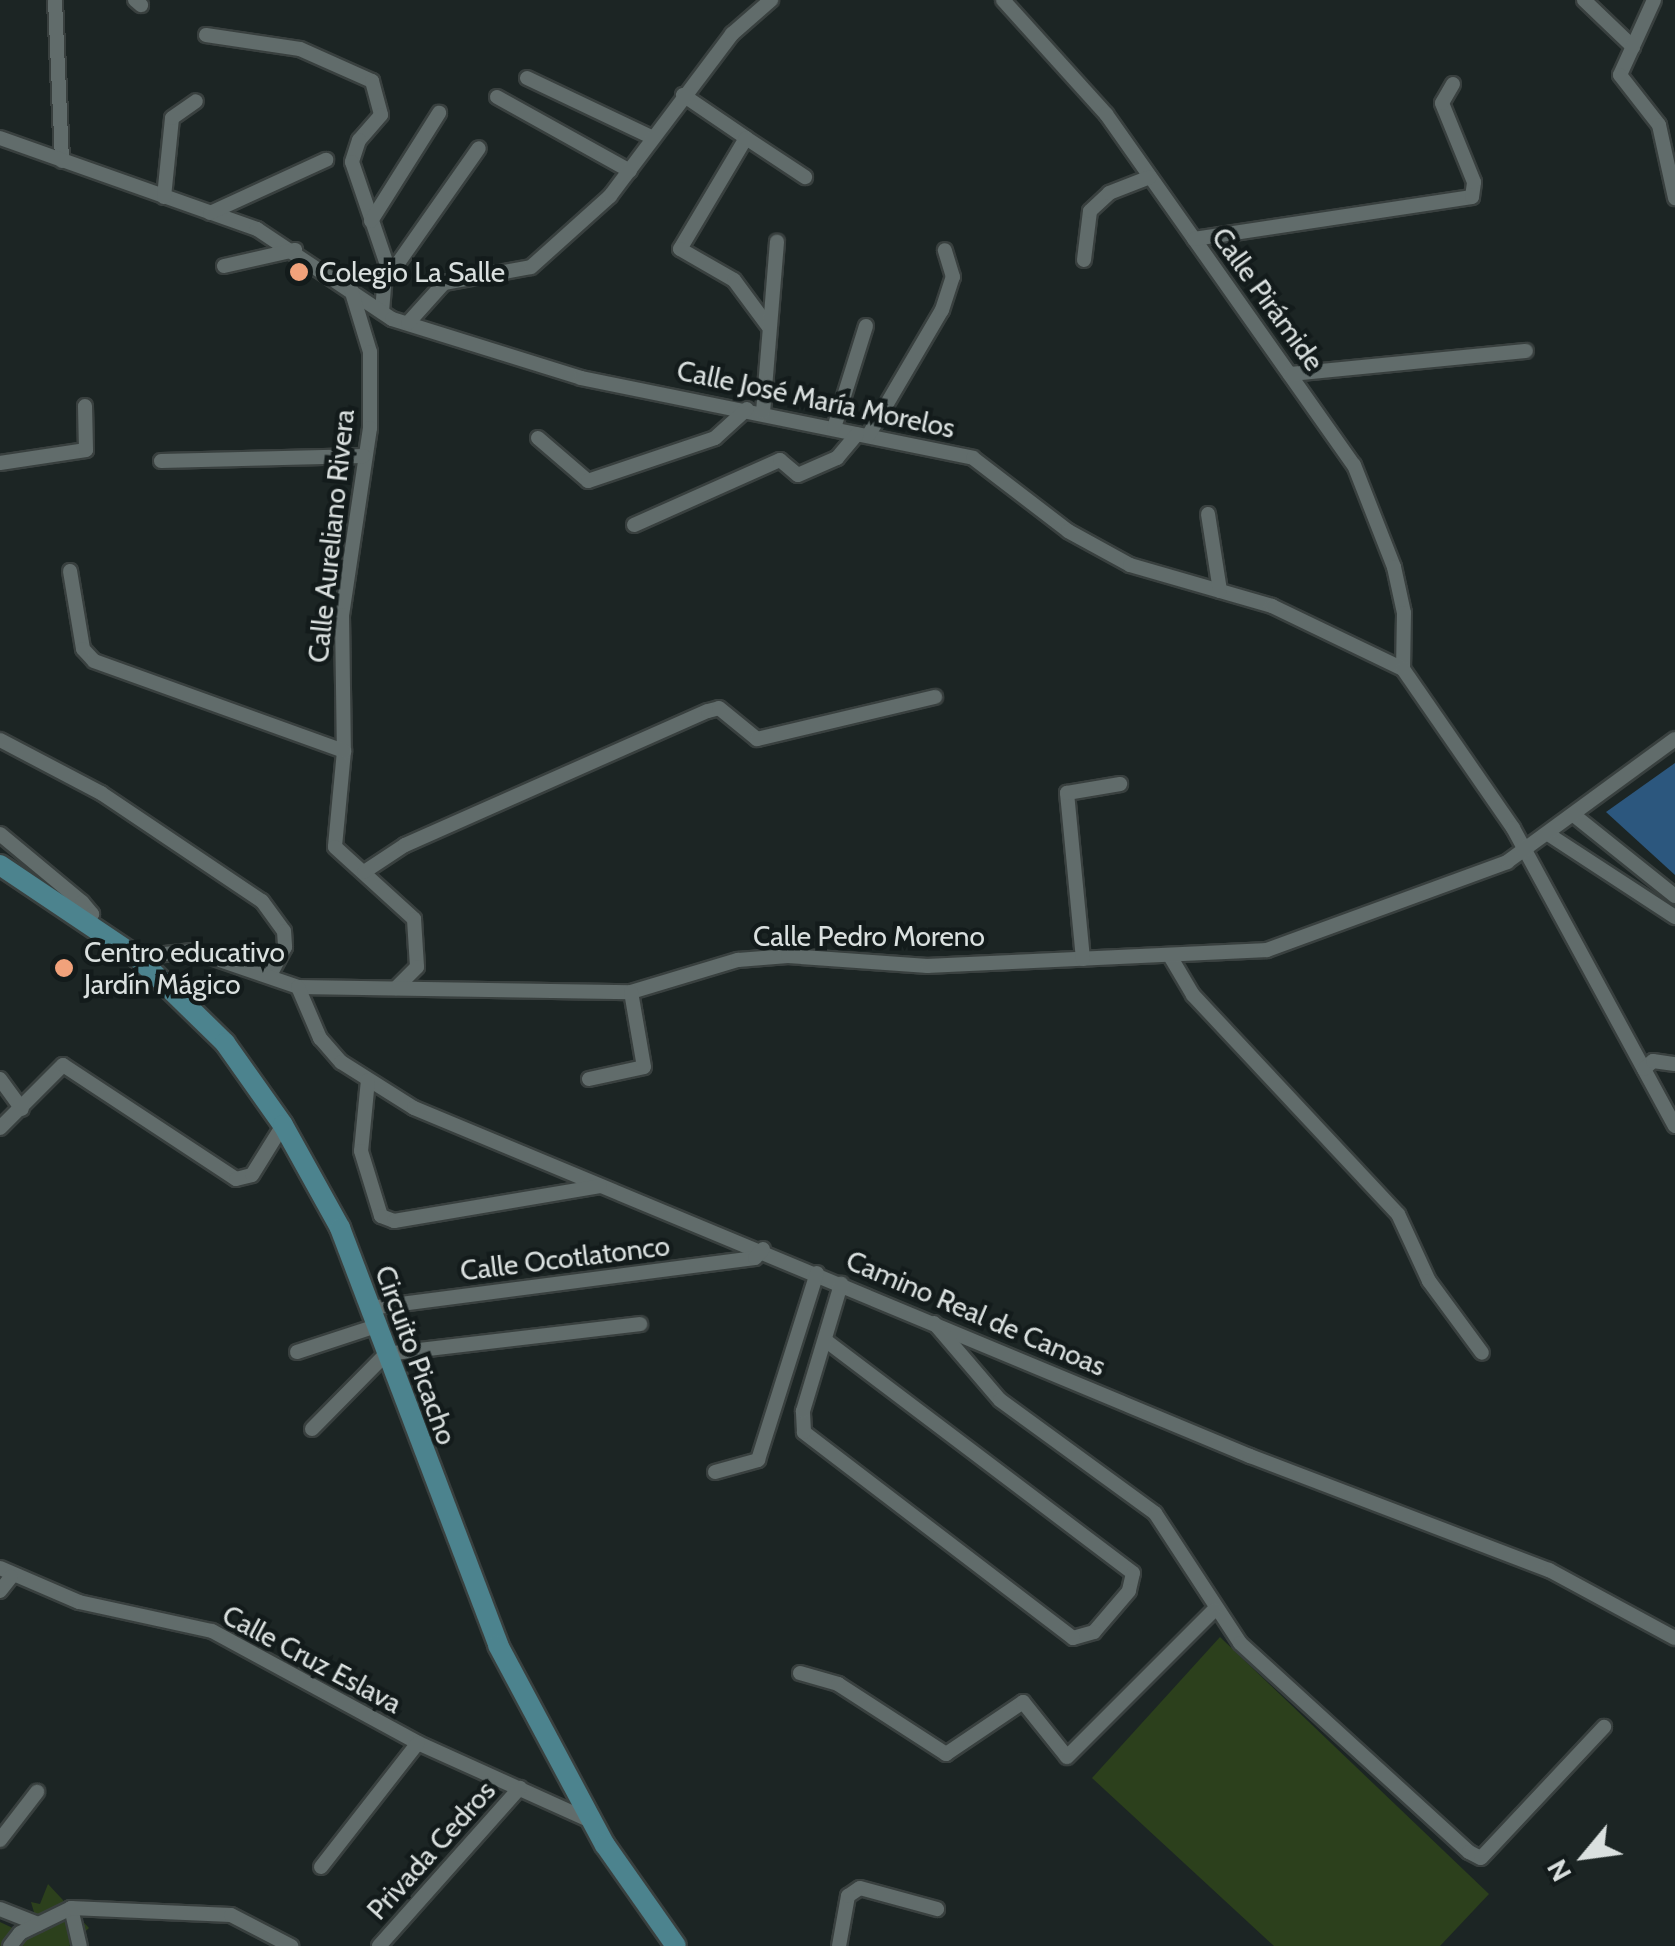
<!DOCTYPE html>
<meta charset="utf-8">
<style>
body{margin:0}
#map{position:relative;width:1675px;height:1946px;overflow:hidden;background:#1c2524;font-family:Cabin,sans-serif}
div>[style]{position:absolute}
.green>*{inset:0;background:#2c401c}
.water>*{inset:0;background:#2c577e}
.roads{filter:drop-shadow(2px 0 #39403f) drop-shadow(-2px 0 #39403f) drop-shadow(0 2px #39403f) drop-shadow(0 -2px #39403f)}
.minor>*{height:14px;margin:-7px;padding:0 7px;transform-origin:7px;border-radius:7px;background:#616c6b}
.secondary>*{height:20px;margin:-10px;padding:0 10px;transform-origin:10px;border-radius:10px;background:#4c838e}
.dots>*{width:28px;height:28px;translate:-50% -50%;box-sizing:border-box;border:5px solid #131b1b;border-radius:50%}
span{translate:-50% -50%;white-space:nowrap;text-align:center;line-height:1.15;-webkit-text-stroke:9px #131b1b;paint-order:stroke}
.poi-label{font-size:28px;color:#dae0df}
.left{translate:0 -50%;text-align:left}
.street-label{font-size:28px;color:#dae0df}
.north{position:absolute;left:1535px;top:1806px;width:100px;height:100px;-webkit-text-stroke:8px #131b1b;paint-order:stroke;rotate:241deg;font-size:28px;font-weight:700;line-height:40px;text-align:center;color:#dae0df}
.north::after{content:'';display:block;margin:auto;width:35px;height:45px;background:#dae0df;clip-path:polygon(50% 0,100% 100%,50% 72%,0 100%)}
</style>
<div id="map">
<div class="green">
<i style="clip-path:polygon(1220px 1637px,1489px 1894px,1440px 1946px,1274px 1946px,1092px 1778px)"></i>
<i style="clip-path:polygon(48px 1884px,89px 1928px,69px 1946px,0 1946px,0 1922px,19px 1931px,36px 1919px,31px 1902px,40px 1904px)"></i>
</div>
<div class="water">
<i style="clip-path:polygon(1675px 763px,1675px 875px,1606px 812px)"></i>
</div>
<div class="roads">
<div class="minor">
<i style="left:55px;top:0;width:161px;rotate:87.5deg"></i>
<i style="left:135px;top:0;width:8px;rotate:40deg"></i>
<i style="left:1003px;top:0;width:154px;rotate:47.9deg"></i>
<i style="left:1106px;top:114px;width:430px;rotate:54.8deg"></i>
<i style="left:1354px;top:465px;width:110px;rotate:68.6deg"></i>
<i style="left:1394px;top:567px;width:47px;rotate:77.7deg"></i>
<i style="left:1404px;top:613px;width:56px;rotate:91deg"></i>
<i style="left:1584px;top:0;width:68px;rotate:43.8deg"></i>
<i style="left:1654px;top:0;width:82px;rotate:114.4deg"></i>
<i style="left:1620px;top:75px;width:63px;rotate:52deg"></i>
<i style="left:1659px;top:125px;width:75px;rotate:77.6deg"></i>
<i style="left:206px;top:35px;width:95px;rotate:8.5deg"></i>
<i style="left:300px;top:49px;width:79px;rotate:24deg"></i>
<i style="left:372px;top:81px;width:35px;rotate:75deg"></i>
<i style="left:381px;top:115px;width:33px;rotate:131deg"></i>
<i style="left:359px;top:140px;width:23px;rotate:108deg"></i>
<i style="left:352px;top:162px;width:106px;rotate:71.2deg"></i>
<i style="left:386px;top:262px;width:50px;rotate:94.6deg"></i>
<i style="left:527px;top:78px;width:137px;rotate:25.4deg"></i>
<i style="left:683px;top:95px;width:76px;rotate:34.3deg"></i>
<i style="left:746px;top:138px;width:129px;rotate:120.7deg"></i>
<i style="left:680px;top:249px;width:62px;rotate:29.9deg"></i>
<i style="left:734px;top:280px;width:57px;rotate:53.5deg"></i>
<i style="left:497px;top:97px;width:152px;rotate:29.1deg"></i>
<i style="left:0;top:138px;width:273px;rotate:19.5deg"></i>
<i style="left:257px;top:229px;width:162px;rotate:33.7deg"></i>
<i style="left:392px;top:319px;width:198px;rotate:17.3deg"></i>
<i style="left:581px;top:378px;width:400px;rotate:11.5deg"></i>
<i style="left:973px;top:458px;width:120px;rotate:37.5deg"></i>
<i style="left:1068px;top:531px;width:71px;rotate:28.7deg"></i>
<i style="left:1130px;top:565px;width:148px;rotate:16.1deg"></i>
<i style="left:1272px;top:606px;width:145px;rotate:25.7deg"></i>
<i style="left:1403px;top:669px;width:193px;rotate:55.3deg"></i>
<i style="left:1513px;top:828px;width:339px;rotate:61.5deg"></i>
<i style="left:746px;top:138px;width:71px;rotate:33.5deg"></i>
<i style="left:164px;top:197px;width:79px;rotate:-84.2deg"></i>
<i style="left:172px;top:118px;width:29px;rotate:-35deg"></i>
<i style="left:210px;top:213px;width:128px;rotate:-24.6deg"></i>
<i style="left:371px;top:221px;width:128px;rotate:-57.8deg"></i>
<i style="left:1194px;top:239px;width:281px;rotate:-8.6deg"></i>
<i style="left:1472px;top:197px;width:15px;rotate:-82deg"></i>
<i style="left:1474px;top:182px;width:85px;rotate:-112.1deg"></i>
<i style="left:1442px;top:103px;width:22px;rotate:-60deg"></i>
<i style="left:1084px;top:260px;width:49px;rotate:-83deg"></i>
<i style="left:1090px;top:211px;width:26px;rotate:-43deg"></i>
<i style="left:1109px;top:193px;width:44px;rotate:-21.3deg"></i>
<i style="left:224px;top:266px;width:73px;rotate:-12.7deg"></i>
<i style="left:389px;top:276px;width:156px;rotate:-54.9deg"></i>
<i style="left:350px;top:286px;width:69px;rotate:73.1deg"></i>
<i style="left:370px;top:352px;width:76px;rotate:90deg"></i>
<i style="left:370px;top:428px;width:189px;rotate:98.5deg"></i>
<i style="left:342px;top:615px;width:136px;rotate:89.2deg"></i>
<i style="left:344px;top:751px;width:96px;rotate:95.4deg"></i>
<i style="left:335px;top:847px;width:107px;rotate:42.3deg"></i>
<i style="left:414px;top:919px;width:48px;rotate:86.4deg"></i>
<i style="left:417px;top:967px;width:30px;rotate:135deg"></i>
<i style="left:408px;top:323px;width:54px;rotate:-48deg"></i>
<i style="left:444px;top:283px;width:88px;rotate:-10.4deg"></i>
<i style="left:531px;top:267px;width:106px;rotate:-41.9deg"></i>
<i style="left:610px;top:196px;width:203px;rotate:-53deg"></i>
<i style="left:732px;top:34px;width:52px;rotate:-41.1deg"></i>
<i style="left:1290px;top:374px;width:237px;rotate:-5.6deg"></i>
<i style="left:763px;top:412px;width:171px;rotate:-85.3deg"></i>
<i style="left:834px;top:428px;width:107px;rotate:-72.6deg"></i>
<i style="left:868px;top:436px;width:146px;rotate:-59.6deg"></i>
<i style="left:942px;top:310px;width:35px;rotate:-72deg"></i>
<i style="left:953px;top:277px;width:28px;rotate:-107deg"></i>
<i style="left:538px;top:438px;width:66px;rotate:40.7deg"></i>
<i style="left:588px;top:481px;width:134px;rotate:-18.7deg"></i>
<i style="left:715px;top:438px;width:43px;rotate:-42.2deg"></i>
<i style="left:161px;top:461px;width:203px;rotate:-1.4deg"></i>
<i style="left:0;top:463px;width:87px;rotate:-8.6deg"></i>
<i style="left:86px;top:450px;width:44px;rotate:-91.3deg"></i>
<i style="left:1208px;top:514px;width:78px;rotate:81.1deg"></i>
<i style="left:634px;top:525px;width:160px;rotate:-24deg"></i>
<i style="left:780px;top:460px;width:23px;rotate:40deg"></i>
<i style="left:798px;top:475px;width:43px;rotate:-23.6deg"></i>
<i style="left:837px;top:458px;width:31px;rotate:-50deg"></i>
<i style="left:70px;top:571px;width:79px;rotate:80.5deg"></i>
<i style="left:83px;top:649px;width:16px;rotate:47deg"></i>
<i style="left:94px;top:661px;width:266px;rotate:19.8deg"></i>
<i style="left:0;top:740px;width:114px;rotate:27.7deg"></i>
<i style="left:101px;top:793px;width:194px;rotate:33.9deg"></i>
<i style="left:262px;top:901px;width:37px;rotate:54deg"></i>
<i style="left:284px;top:931px;width:16px;rotate:86deg"></i>
<i style="left:285px;top:947px;width:30px;rotate:118deg"></i>
<i style="left:1575px;top:816px;width:128px;rotate:38.7deg"></i>
<i style="left:0;top:834px;width:107px;rotate:39.7deg"></i>
<i style="left:82px;top:902px;width:16px;rotate:50deg"></i>
<i style="left:92px;top:914px;width:11px;rotate:124deg"></i>
<i style="left:1548px;top:834px;width:152px;rotate:33.2deg"></i>
<i style="left:364px;top:872px;width:49px;rotate:-33.4deg"></i>
<i style="left:405px;top:845px;width:331px;rotate:-23.9deg"></i>
<i style="left:708px;top:711px;width:11px;rotate:-15deg"></i>
<i style="left:719px;top:708px;width:49px;rotate:39.2deg"></i>
<i style="left:757px;top:739px;width:183px;rotate:-13.3deg"></i>
<i style="left:1170px;top:956px;width:45px;rotate:59.5deg"></i>
<i style="left:1193px;top:995px;width:300px;rotate:46.9deg"></i>
<i style="left:1398px;top:1214px;width:74px;rotate:65.2deg"></i>
<i style="left:1429px;top:1281px;width:89px;rotate:53.6deg"></i>
<i style="left:137px;top:957px;width:56px;rotate:-6.1deg"></i>
<i style="left:193px;top:951px;width:111px;rotate:18.9deg"></i>
<i style="left:298px;top:987px;width:333px;rotate:0.9deg"></i>
<i style="left:631px;top:992px;width:112px;rotate:-16.7deg"></i>
<i style="left:738px;top:960px;width:50px;rotate:-4.6deg"></i>
<i style="left:788px;top:956px;width:140px;rotate:4.1deg"></i>
<i style="left:928px;top:966px;width:339px;rotate:-2.7deg"></i>
<i style="left:1267px;top:950px;width:256px;rotate:-20.1deg"></i>
<i style="left:1507px;top:862px;width:208px;rotate:-36.2deg"></i>
<i style="left:1083px;top:959px;width:167px;rotate:-95.5deg"></i>
<i style="left:1067px;top:793px;width:54px;rotate:-9.6deg"></i>
<i style="left:298px;top:987px;width:56px;rotate:66.7deg"></i>
<i style="left:320px;top:1038px;width:32px;rotate:49deg"></i>
<i style="left:341px;top:1062px;width:86px;rotate:32.2deg"></i>
<i style="left:414px;top:1108px;width:906px;rotate:22.6deg"></i>
<i style="left:1250px;top:1456px;width:320px;rotate:20.9deg"></i>
<i style="left:1549px;top:1570px;width:143px;rotate:28.4deg"></i>
<i style="left:1644px;top:1069px;width:12px;rotate:-42deg"></i>
<i style="left:1653px;top:1061px;width:22px;rotate:8deg"></i>
<i style="left:0;top:1079px;width:37px;rotate:54deg"></i>
<i style="left:589px;top:1079px;width:56px;rotate:-12.3deg"></i>
<i style="left:644px;top:1067px;width:76px;rotate:-99.8deg"></i>
<i style="left:368px;top:1080px;width:71px;rotate:95.6deg"></i>
<i style="left:361px;top:1151px;width:68px;rotate:72.9deg"></i>
<i style="left:381px;top:1216px;width:14px;rotate:21deg"></i>
<i style="left:394px;top:1221px;width:209px;rotate:-9.6deg"></i>
<i style="left:0;top:1128px;width:89px;rotate:-45deg"></i>
<i style="left:63px;top:1065px;width:207px;rotate:33.4deg"></i>
<i style="left:236px;top:1179px;width:16px;rotate:-14deg"></i>
<i style="left:252px;top:1175px;width:59px;rotate:-58.2deg"></i>
<i style="left:370px;top:1308px;width:388px;rotate:-7.4deg"></i>
<i style="left:755px;top:1258px;width:12px;rotate:-48deg"></i>
<i style="left:934px;top:1323px;width:101px;rotate:49.4deg"></i>
<i style="left:1000px;top:1400px;width:192px;rotate:36.1deg"></i>
<i style="left:1155px;top:1513px;width:155px;rotate:56.8deg"></i>
<i style="left:1240px;top:1643px;width:310px;rotate:42.4deg"></i>
<i style="left:1469px;top:1852px;width:13px;rotate:27deg"></i>
<i style="left:1481px;top:1858px;width:180px;rotate:-46.8deg"></i>
<i style="left:825px;top:1340px;width:386px;rotate:37.1deg"></i>
<i style="left:1133px;top:1573px;width:18px;rotate:103deg"></i>
<i style="left:1129px;top:1591px;width:54px;rotate:130.5deg"></i>
<i style="left:1094px;top:1632px;width:22px;rotate:164deg"></i>
<i style="left:1073px;top:1638px;width:339px;rotate:-142.6deg"></i>
<i style="left:804px;top:1432px;width:21px;rotate:-93deg"></i>
<i style="left:803px;top:1411px;width:133px;rotate:-73.3deg"></i>
<i style="left:297px;top:1352px;width:83px;rotate:-18.2deg"></i>
<i style="left:312px;top:1429px;width:105px;rotate:-45.4deg"></i>
<i style="left:386px;top:1354px;width:256px;rotate:-6.7deg"></i>
<i style="left:715px;top:1472px;width:45px;rotate:-15.6deg"></i>
<i style="left:758px;top:1460px;width:196px;rotate:-72.5deg"></i>
<i style="left:0;top:1568px;width:86px;rotate:23.3deg"></i>
<i style="left:79px;top:1602px;width:136px;rotate:12.3deg"></i>
<i style="left:212px;top:1631px;width:234px;rotate:28.5deg"></i>
<i style="left:418px;top:1743px;width:190px;rotate:24.3deg"></i>
<i style="left:0;top:1591px;width:18px;rotate:-52deg"></i>
<i style="left:800px;top:1673px;width:40px;rotate:16deg"></i>
<i style="left:838px;top:1684px;width:129px;rotate:32.9deg"></i>
<i style="left:946px;top:1754px;width:93px;rotate:-34deg"></i>
<i style="left:1023px;top:1702px;width:70px;rotate:51.3deg"></i>
<i style="left:1067px;top:1757px;width:208px;rotate:-45deg"></i>
<i style="left:0;top:1840px;width:61px;rotate:-52.4deg"></i>
<i style="left:321px;top:1867px;width:157px;rotate:-52deg"></i>
<i style="left:71px;top:1908px;width:39px;rotate:77deg"></i>
<i style="left:0;top:1909px;width:41px;rotate:21.5deg"></i>
<i style="left:10px;top:1946px;width:16px;rotate:-52deg"></i>
<i style="left:20px;top:1933px;width:57px;rotate:-26.1deg"></i>
<i style="left:71px;top:1908px;width:160px;rotate:2.5deg"></i>
<i style="left:231px;top:1915px;width:68px;rotate:27.3deg"></i>
<i style="left:379px;top:1946px;width:212px;rotate:-48.3deg"></i>
<i style="left:839px;top:1946px;width:51px;rotate:-79.8deg"></i>
<i style="left:848px;top:1896px;width:14px;rotate:-34deg"></i>
<i style="left:860px;top:1888px;width:80px;rotate:15.3deg"></i>
</div>
<div class="secondary">
<i style="left:0;top:865px;width:165px;rotate:33.9deg"></i>
<i style="left:137px;top:957px;width:123px;rotate:44.3deg"></i>
<i style="left:225px;top:1043px;width:100px;rotate:54.7deg"></i>
<i style="left:283px;top:1125px;width:118px;rotate:61deg"></i>
<i style="left:340px;top:1228px;width:446px;rotate:69.2deg"></i>
<i style="left:498px;top:1645px;width:227px;rotate:61.9deg"></i>
<i style="left:605px;top:1845px;width:123px;rotate:54.9deg"></i>
</div>
</div>
<div class="dots">
<i style="left:299px;top:272px;background:#f1a27b"></i>
<i style="left:64px;top:968px;background:#f1a27b"></i>
</div>
<div class="poi-label">
<span class="left" style="left:319px;top:272px">Colegio La Salle</span>
<span class="left" style="left:84px;top:968px">Centro educativo<br>Jardín Mágico</span>
</div>
<div class="street-label">
<span style="left:1268px;top:299px;rotate:54deg">Calle Pirámide</span>
<span style="left:816px;top:399px;rotate:12deg">Calle José María Morelos</span>
<span style="left:331px;top:536px;rotate:-84deg">Calle Aureliano Rivera</span>
<span style="left:869px;top:936px">Calle Pedro Moreno</span>
<span style="left:565px;top:1258px;rotate:-7deg">Calle Ocotlatonco</span>
<span style="left:976px;top:1313px;rotate:23deg">Camino Real de Canoas</span>
<span style="left:416px;top:1355px;rotate:70deg">Circuito Picacho</span>
<span style="left:312px;top:1659px;rotate:28deg">Calle Cruz Eslava</span>
<span style="left:431px;top:1850px;rotate:-48deg">Privada Cedros</span>
</div>
<div class="north">N</div>
</div>
